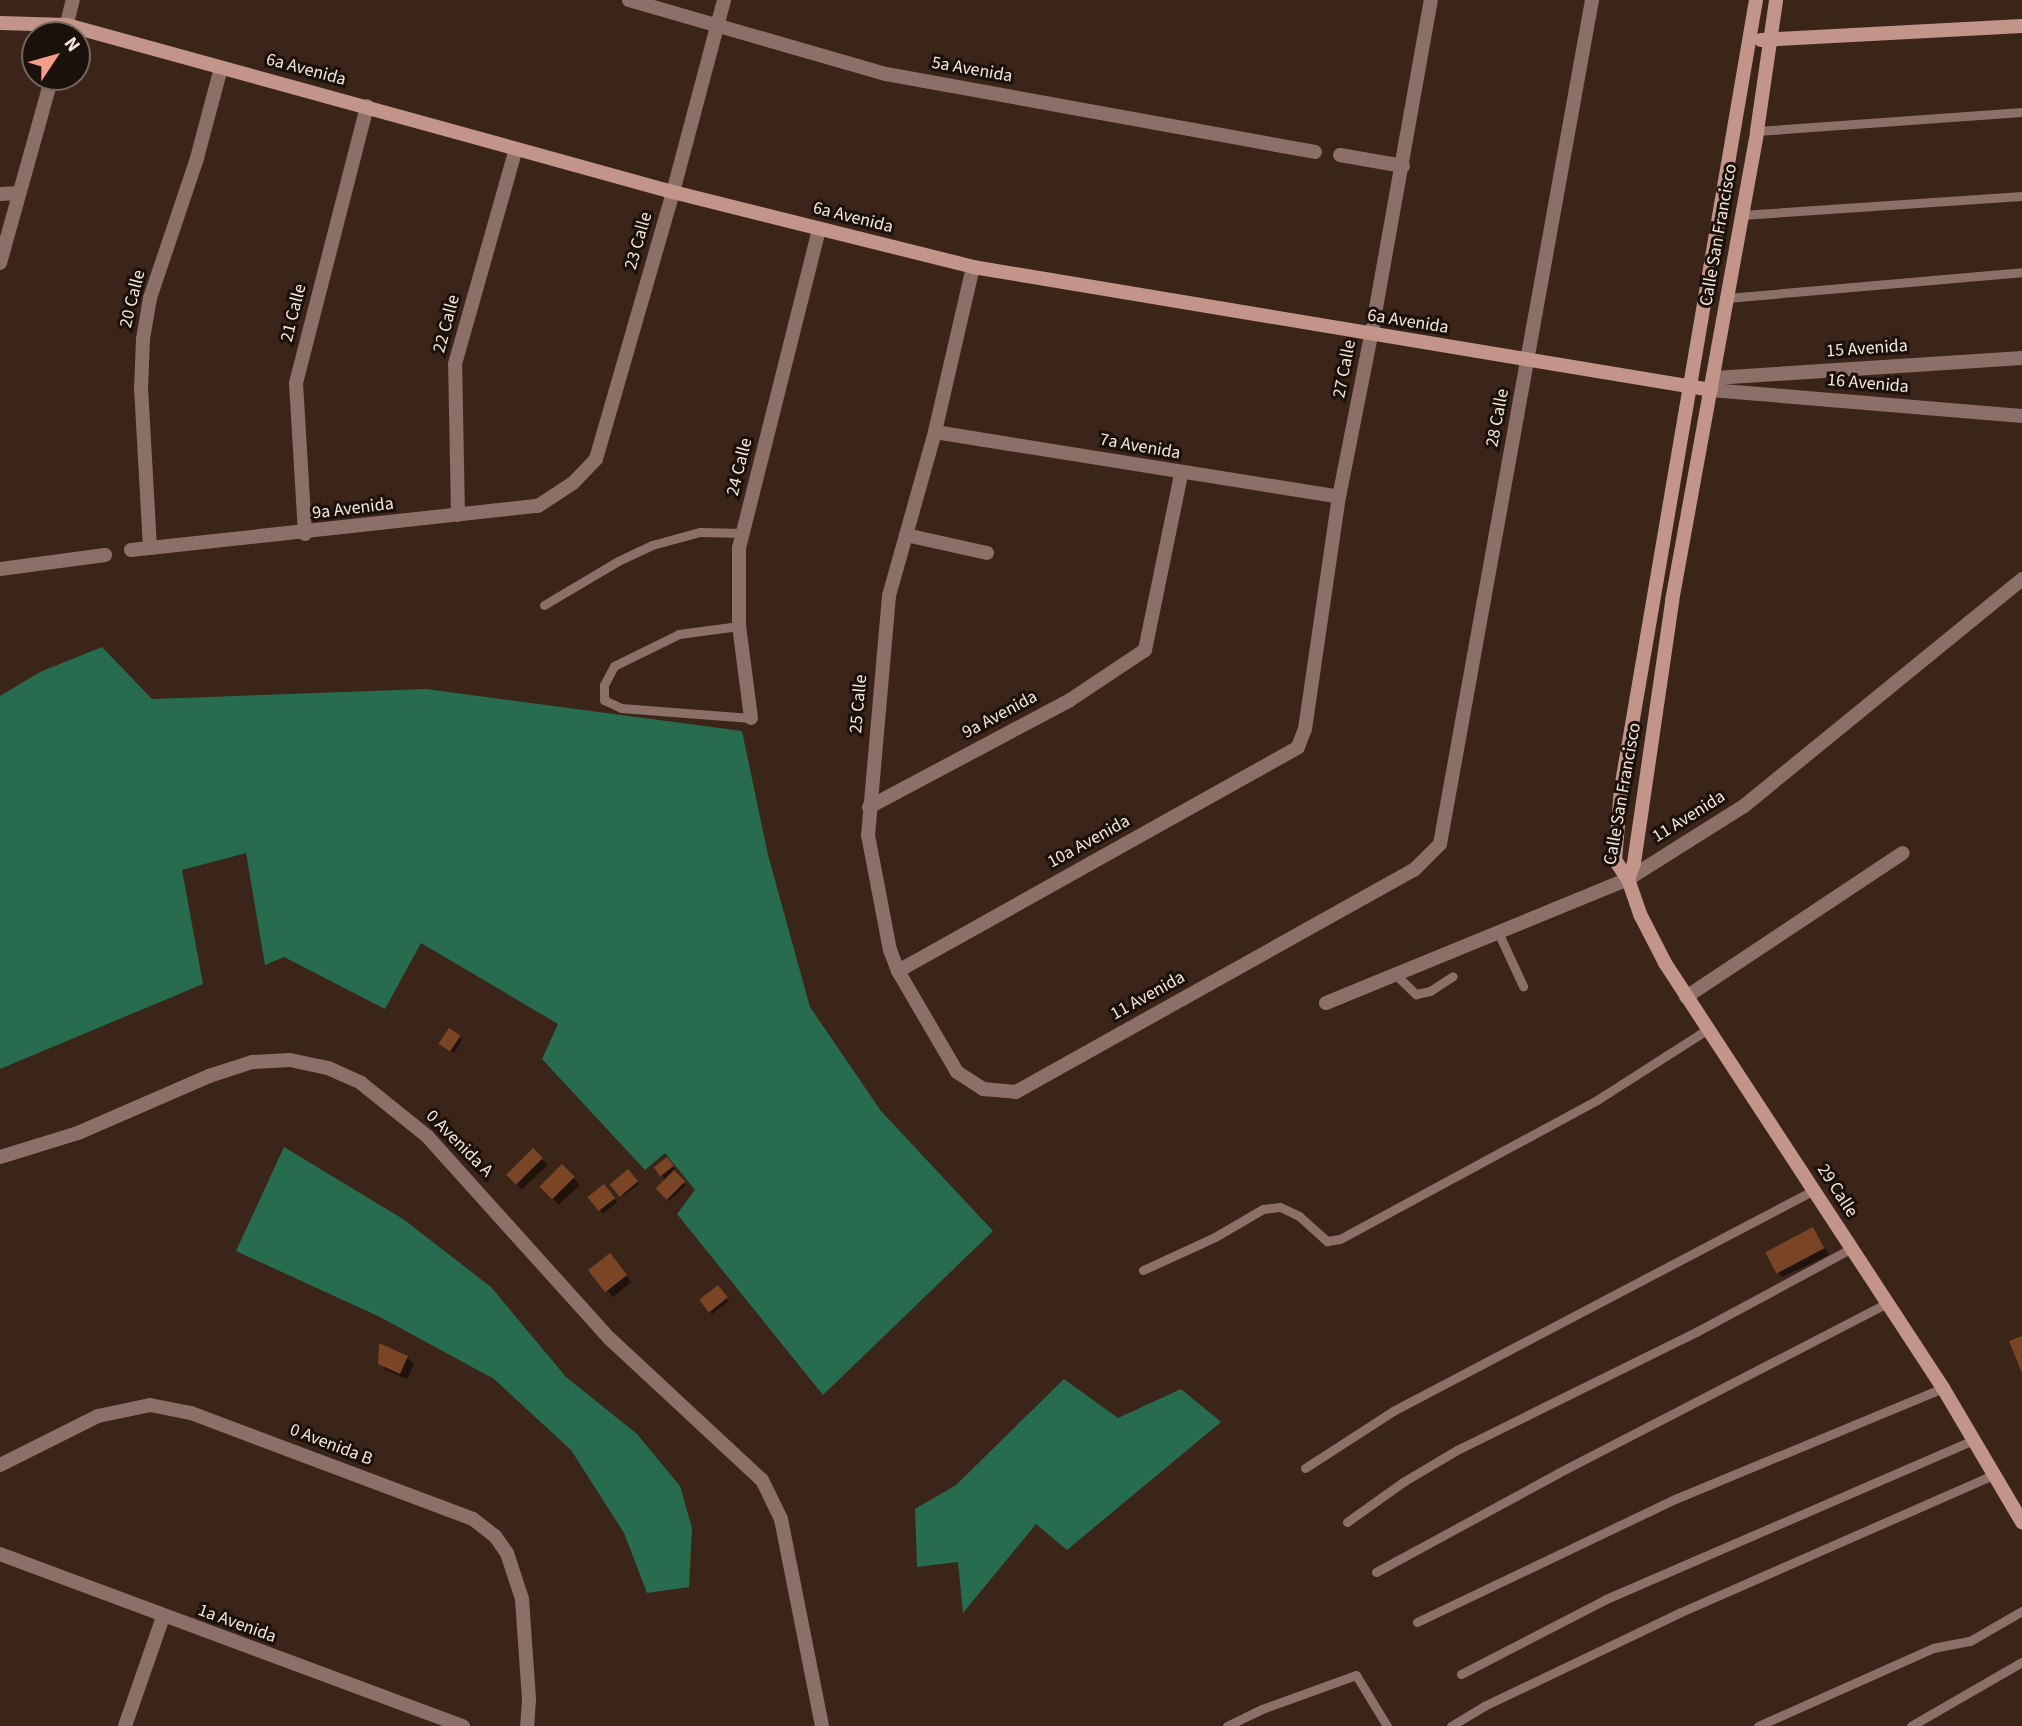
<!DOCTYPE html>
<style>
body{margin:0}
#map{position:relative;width:2022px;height:1726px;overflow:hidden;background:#3b2518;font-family:"Source Sans 3",sans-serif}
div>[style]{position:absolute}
.forest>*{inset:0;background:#276c4e}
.shadow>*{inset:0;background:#0007;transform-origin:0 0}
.building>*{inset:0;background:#794524;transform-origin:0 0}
.lane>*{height:9px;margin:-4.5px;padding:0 4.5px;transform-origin:4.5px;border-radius:4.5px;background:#8c6f68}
.street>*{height:14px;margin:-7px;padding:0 7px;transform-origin:7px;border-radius:7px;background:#8c6f68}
.secondary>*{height:14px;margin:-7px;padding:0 7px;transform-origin:7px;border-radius:7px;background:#c3958a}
span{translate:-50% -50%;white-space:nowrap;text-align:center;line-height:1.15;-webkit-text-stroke:6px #1b110b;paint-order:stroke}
.street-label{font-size:18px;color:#f6e7de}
.north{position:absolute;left:21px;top:21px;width:70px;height:70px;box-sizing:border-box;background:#1b110b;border:2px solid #73675f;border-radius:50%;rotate:54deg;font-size:19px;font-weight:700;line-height:28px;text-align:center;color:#f6e7de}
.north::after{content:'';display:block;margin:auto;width:24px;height:32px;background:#f49e89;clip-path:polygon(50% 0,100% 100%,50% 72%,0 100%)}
</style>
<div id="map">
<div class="forest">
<i style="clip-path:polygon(102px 647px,152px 699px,426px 689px,742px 731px,768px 855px,810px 1007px,881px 1111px,993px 1231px,823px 1395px,677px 1214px,695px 1190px,665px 1153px,645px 1170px,542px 1059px,558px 1024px,421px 943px,385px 1009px,284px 957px,265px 965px,246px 853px,182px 870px,203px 984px,0 1069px,0 696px,40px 672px)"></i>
<i style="clip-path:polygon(284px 1147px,403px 1219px,491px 1287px,566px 1377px,637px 1434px,680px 1486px,692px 1528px,689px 1587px,647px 1593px,624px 1533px,571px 1450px,494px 1379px,380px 1317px,236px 1251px)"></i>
<i style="clip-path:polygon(1064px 1379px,1118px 1418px,1181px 1389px,1221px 1422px,1067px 1550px,1036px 1524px,963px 1613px,958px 1562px,917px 1567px,915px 1509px,956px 1485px)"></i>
</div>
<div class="shadow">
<i style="clip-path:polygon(460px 1037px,462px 1040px,454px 1053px,443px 1046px)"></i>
<i style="left:533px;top:1150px;width:21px;height:35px;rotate:47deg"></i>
<i style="clip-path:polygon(669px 1162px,675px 1169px,673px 1171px,686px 1185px,669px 1201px,658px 1188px,666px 1180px,655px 1167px)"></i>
<i style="left:562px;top:1166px;width:26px;height:29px;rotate:47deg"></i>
<i style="clip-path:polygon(631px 1173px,639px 1184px,623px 1196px,612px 1183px)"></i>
<i style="left:604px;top:1186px;width:21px;height:18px;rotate:51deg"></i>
<i style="clip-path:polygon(1813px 1229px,1829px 1255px,1782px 1277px,1776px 1271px)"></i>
<i style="clip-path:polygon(616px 1262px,631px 1282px,613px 1297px,607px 1290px)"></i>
<i style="clip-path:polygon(720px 1290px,729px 1301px,712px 1314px,710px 1312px)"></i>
<i style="clip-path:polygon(407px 1357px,414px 1364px,407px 1379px,386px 1370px,380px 1363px)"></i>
</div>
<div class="building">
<i style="left:449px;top:1028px;width:14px;height:19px;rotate:34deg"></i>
<i style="left:533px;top:1148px;width:14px;height:38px;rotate:45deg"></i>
<i style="left:667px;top:1157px;width:11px;height:17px;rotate:52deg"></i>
<i style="left:562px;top:1164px;width:18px;height:32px;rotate:45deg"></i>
<i style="left:628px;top:1169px;width:16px;height:24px;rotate:50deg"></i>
<i style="left:674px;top:1170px;width:16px;height:26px;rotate:45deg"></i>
<i style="left:604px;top:1184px;width:18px;height:21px;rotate:52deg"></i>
<i style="left:1813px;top:1227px;width:24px;height:54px;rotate:62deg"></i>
<i style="left:610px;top:1253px;width:28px;height:28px;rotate:52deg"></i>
<i style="left:718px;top:1285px;width:16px;height:24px;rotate:52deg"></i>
<i style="clip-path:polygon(2022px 1336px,2022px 1373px,2009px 1341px)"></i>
<i style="clip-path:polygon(379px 1343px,408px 1356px,400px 1374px,378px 1364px)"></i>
</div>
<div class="lane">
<i style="left:1757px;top:131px;width:266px;rotate:-4.1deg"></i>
<i style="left:1742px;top:215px;width:281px;rotate:-3.9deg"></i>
<i style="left:1727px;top:298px;width:296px;rotate:-5deg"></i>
<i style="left:544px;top:605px;width:86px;rotate:-30.7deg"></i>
<i style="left:618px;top:561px;width:38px;rotate:-25deg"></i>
<i style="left:652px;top:545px;width:50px;rotate:-15.2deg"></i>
<i style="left:700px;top:532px;width:43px;rotate:1.3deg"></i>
<i style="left:739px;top:626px;width:61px;rotate:172.4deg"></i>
<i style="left:679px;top:634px;width:72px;rotate:153.8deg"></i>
<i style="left:614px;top:666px;width:21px;rotate:118deg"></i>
<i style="left:604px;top:685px;width:15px;rotate:90deg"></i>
<i style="left:604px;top:700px;width:19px;rotate:25deg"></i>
<i style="left:621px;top:708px;width:130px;rotate:4.4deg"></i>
<i style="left:1498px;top:932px;width:60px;rotate:65.2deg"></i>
<i style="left:1396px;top:975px;width:28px;rotate:44deg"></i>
<i style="left:1416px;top:994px;width:14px;rotate:-12deg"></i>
<i style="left:1430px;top:991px;width:27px;rotate:-33deg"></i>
<i style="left:1143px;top:1270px;width:79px;rotate:-24.6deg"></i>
<i style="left:1215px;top:1237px;width:56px;rotate:-30.3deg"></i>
<i style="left:1263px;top:1209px;width:17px;rotate:-7deg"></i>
<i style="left:1280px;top:1207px;width:21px;rotate:25deg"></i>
<i style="left:1299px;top:1216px;width:38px;rotate:42deg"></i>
<i style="left:1327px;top:1241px;width:13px;rotate:-9deg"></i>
<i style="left:1340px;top:1239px;width:292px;rotate:-28.4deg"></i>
<i style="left:1597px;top:1100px;width:132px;rotate:-32.6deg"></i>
<i style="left:1305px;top:1468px;width:105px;rotate:-32.9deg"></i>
<i style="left:1393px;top:1411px;width:475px;rotate:-27.7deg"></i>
<i style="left:1347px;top:1522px;width:69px;rotate:-35.5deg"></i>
<i style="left:1403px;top:1482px;width:63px;rotate:-30.7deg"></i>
<i style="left:1457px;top:1450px;width:267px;rotate:-26.3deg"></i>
<i style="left:1696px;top:1332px;width:177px;rotate:-28.3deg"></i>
<i style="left:1376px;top:1572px;width:207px;rotate:-28.5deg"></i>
<i style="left:1558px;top:1473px;width:371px;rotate:-27.3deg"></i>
<i style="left:1417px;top:1622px;width:286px;rotate:-25.5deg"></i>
<i style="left:1675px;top:1499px;width:290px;rotate:-22.5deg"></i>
<i style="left:1461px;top:1674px;width:163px;rotate:-27.3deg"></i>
<i style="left:1606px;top:1599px;width:400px;rotate:-23.4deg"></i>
<i style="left:1227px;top:1726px;width:39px;rotate:-26deg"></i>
<i style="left:1262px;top:1709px;width:100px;rotate:-19.9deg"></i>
<i style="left:1356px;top:1675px;width:60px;rotate:58.7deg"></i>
<i style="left:1451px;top:1726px;width:39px;rotate:-31deg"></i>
<i style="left:1484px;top:1706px;width:218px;rotate:-25.5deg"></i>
<i style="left:1681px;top:1612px;width:341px;rotate:-23.7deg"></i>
<i style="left:1758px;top:1726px;width:192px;rotate:-24deg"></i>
<i style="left:1933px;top:1648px;width:38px;rotate:-11deg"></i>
<i style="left:1970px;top:1641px;width:60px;rotate:-30deg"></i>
<i style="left:1911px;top:1726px;width:128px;rotate:-30deg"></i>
</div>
<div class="street">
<i style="left:629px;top:0;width:267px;rotate:16.1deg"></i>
<i style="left:886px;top:74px;width:436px;rotate:10.3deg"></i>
<i style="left:64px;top:35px;width:36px;rotate:-76deg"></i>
<i style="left:1340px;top:155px;width:64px;rotate:9.9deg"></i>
<i style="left:0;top:194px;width:19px;rotate:-3deg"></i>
<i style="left:0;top:263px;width:193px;rotate:-74.4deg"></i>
<i style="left:973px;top:267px;width:169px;rotate:103deg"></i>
<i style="left:935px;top:432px;width:170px;rotate:105.7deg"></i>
<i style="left:889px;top:596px;width:240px;rotate:95deg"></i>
<i style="left:868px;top:835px;width:117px;rotate:79.2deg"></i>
<i style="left:890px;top:950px;width:22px;rotate:69deg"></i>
<i style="left:898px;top:971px;width:117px;rotate:59.7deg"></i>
<i style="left:957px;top:1072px;width:31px;rotate:33deg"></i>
<i style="left:983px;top:1089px;width:33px;rotate:5deg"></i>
<i style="left:1016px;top:1092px;width:456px;rotate:-29.2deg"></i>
<i style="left:1414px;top:870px;width:37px;rotate:-45deg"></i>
<i style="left:1440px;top:844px;width:858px;rotate:-79.79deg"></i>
<i style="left:1714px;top:378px;width:309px;rotate:-3.7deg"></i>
<i style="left:1711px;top:390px;width:312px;rotate:4.8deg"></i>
<i style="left:935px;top:432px;width:409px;rotate:9.1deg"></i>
<i style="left:458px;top:515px;width:151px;rotate:-91.1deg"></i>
<i style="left:455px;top:364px;width:223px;rotate:-74.2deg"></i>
<i style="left:305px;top:534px;width:151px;rotate:-93.4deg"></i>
<i style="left:296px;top:383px;width:286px;rotate:-75.6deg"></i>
<i style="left:906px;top:535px;width:83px;rotate:12.5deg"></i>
<i style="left:150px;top:548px;width:159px;rotate:-93.2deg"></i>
<i style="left:141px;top:389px;width:50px;rotate:-87.7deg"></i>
<i style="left:143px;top:339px;width:42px;rotate:-80.3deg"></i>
<i style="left:150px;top:298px;width:148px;rotate:-71.4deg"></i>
<i style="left:197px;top:158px;width:93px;rotate:-75.1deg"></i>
<i style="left:131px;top:550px;width:409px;rotate:-6.2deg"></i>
<i style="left:538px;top:506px;width:42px;rotate:-33.3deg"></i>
<i style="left:573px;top:483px;width:33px;rotate:-46deg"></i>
<i style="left:596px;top:459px;width:278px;rotate:-73.9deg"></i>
<i style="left:673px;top:192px;width:199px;rotate:-75.1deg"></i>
<i style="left:0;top:569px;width:106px;rotate:-7.6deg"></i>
<i style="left:751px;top:718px;width:93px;rotate:-97.4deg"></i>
<i style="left:739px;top:626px;width:78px;rotate:-90deg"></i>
<i style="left:739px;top:548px;width:329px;rotate:-75.9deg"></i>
<i style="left:869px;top:807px;width:228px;rotate:-28deg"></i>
<i style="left:1070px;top:700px;width:90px;rotate:-33.7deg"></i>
<i style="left:1145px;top:650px;width:180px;rotate:-78.4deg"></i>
<i style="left:898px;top:971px;width:458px;rotate:-29.2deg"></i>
<i style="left:1298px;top:747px;width:19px;rotate:-69deg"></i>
<i style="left:1305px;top:729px;width:234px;rotate:-81.7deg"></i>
<i style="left:1339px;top:497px;width:164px;rotate:-78.8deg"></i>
<i style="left:1371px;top:336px;width:341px;rotate:-79.9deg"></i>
<i style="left:1686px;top:997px;width:260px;rotate:-33.6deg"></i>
<i style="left:1326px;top:1003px;width:326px;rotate:-22.3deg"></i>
<i style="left:1628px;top:879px;width:137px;rotate:-32.2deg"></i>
<i style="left:1744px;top:806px;width:359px;rotate:-39.2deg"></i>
<i style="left:0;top:1157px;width:82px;rotate:-17.1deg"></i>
<i style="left:78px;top:1133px;width:143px;rotate:-23.5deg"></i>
<i style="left:209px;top:1076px;width:45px;rotate:-18deg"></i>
<i style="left:252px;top:1062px;width:38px;rotate:-3deg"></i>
<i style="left:290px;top:1060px;width:39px;rotate:12deg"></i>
<i style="left:328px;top:1068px;width:36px;rotate:24deg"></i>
<i style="left:361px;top:1083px;width:85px;rotate:38.8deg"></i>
<i style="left:427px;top:1136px;width:272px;rotate:48deg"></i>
<i style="left:609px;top:1338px;width:209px;rotate:42.9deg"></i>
<i style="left:762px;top:1480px;width:43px;rotate:64deg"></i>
<i style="left:781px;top:1519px;width:211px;rotate:78.8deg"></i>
<i style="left:0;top:1465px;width:110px;rotate:-26.6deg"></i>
<i style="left:98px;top:1416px;width:53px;rotate:-11.9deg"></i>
<i style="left:150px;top:1405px;width:42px;rotate:11deg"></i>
<i style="left:191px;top:1413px;width:301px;rotate:20.6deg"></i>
<i style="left:473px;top:1519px;width:28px;rotate:38deg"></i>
<i style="left:495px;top:1536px;width:21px;rotate:55deg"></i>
<i style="left:507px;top:1553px;width:48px;rotate:71.9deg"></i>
<i style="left:522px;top:1599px;width:101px;rotate:86deg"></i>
<i style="left:529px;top:1700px;width:26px;rotate:94deg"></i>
<i style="left:0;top:1554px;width:494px;rotate:20.4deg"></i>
<i style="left:125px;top:1726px;width:115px;rotate:-70.8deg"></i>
</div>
<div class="secondary">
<i style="left:1756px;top:0;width:800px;rotate:99.71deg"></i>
<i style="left:1621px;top:789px;width:71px;rotate:94.8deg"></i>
<i style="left:1615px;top:860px;width:23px;rotate:56deg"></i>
<i style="left:1628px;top:879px;width:39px;rotate:71deg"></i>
<i style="left:1641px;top:916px;width:53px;rotate:62.9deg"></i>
<i style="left:1665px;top:963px;width:508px;rotate:56.81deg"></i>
<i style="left:1943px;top:1388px;width:156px;rotate:59.5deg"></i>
<i style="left:0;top:23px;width:67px;rotate:1.7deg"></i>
<i style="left:67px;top:25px;width:629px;rotate:15.41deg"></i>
<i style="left:673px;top:192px;width:309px;rotate:14deg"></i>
<i style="left:973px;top:267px;width:748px;rotate:9.46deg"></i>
<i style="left:1761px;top:40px;width:261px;rotate:-3.1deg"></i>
<i style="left:1628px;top:879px;width:17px;rotate:-69deg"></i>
<i style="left:1634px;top:863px;width:265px;rotate:-81.7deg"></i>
<i style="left:1672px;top:601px;width:478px;rotate:-79.7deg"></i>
<i style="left:1757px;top:131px;width:132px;rotate:-81.7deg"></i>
</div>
<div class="street-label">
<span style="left:306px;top:70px;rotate:15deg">6a Avenida</span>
<span style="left:972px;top:70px;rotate:10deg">5a Avenida</span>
<span style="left:853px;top:218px;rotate:14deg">6a Avenida</span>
<span style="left:1719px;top:235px;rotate:-80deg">Calle San Francisco</span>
<span style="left:639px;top:241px;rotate:-74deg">23 Calle</span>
<span style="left:133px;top:299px;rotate:-76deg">20 Calle</span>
<span style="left:294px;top:313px;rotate:-76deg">21 Calle</span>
<span style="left:1408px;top:322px;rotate:9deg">6a Avenida</span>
<span style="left:447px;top:324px;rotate:-75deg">22 Calle</span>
<span style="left:1867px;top:349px;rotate:-4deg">15 Avenida</span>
<span style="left:1345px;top:369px;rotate:-79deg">27 Calle</span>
<span style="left:1868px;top:384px;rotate:5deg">16 Avenida</span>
<span style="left:1498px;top:418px;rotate:-79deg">28 Calle</span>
<span style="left:1140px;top:447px;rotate:10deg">7a Avenida</span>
<span style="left:740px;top:467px;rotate:-76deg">24 Calle</span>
<span style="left:353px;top:509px;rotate:-7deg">9a Avenida</span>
<span style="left:859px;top:704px;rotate:-85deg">25 Calle</span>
<span style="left:1000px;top:715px;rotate:-28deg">9a Avenida</span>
<span style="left:1623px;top:794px;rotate:-80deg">Calle San Francisco</span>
<span style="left:1689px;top:817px;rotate:-32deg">11 Avenida</span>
<span style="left:1089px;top:842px;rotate:-29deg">10a Avenida</span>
<span style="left:1148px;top:996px;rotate:-29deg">11 Avenida</span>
<span style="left:459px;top:1144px;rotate:45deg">0 Avenida A</span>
<span style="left:1837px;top:1191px;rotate:57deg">29 Calle</span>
<span style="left:331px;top:1445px;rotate:21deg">0 Avenida B</span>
<span style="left:237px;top:1624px;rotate:20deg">1a Avenida</span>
</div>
<div class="north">N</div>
</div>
